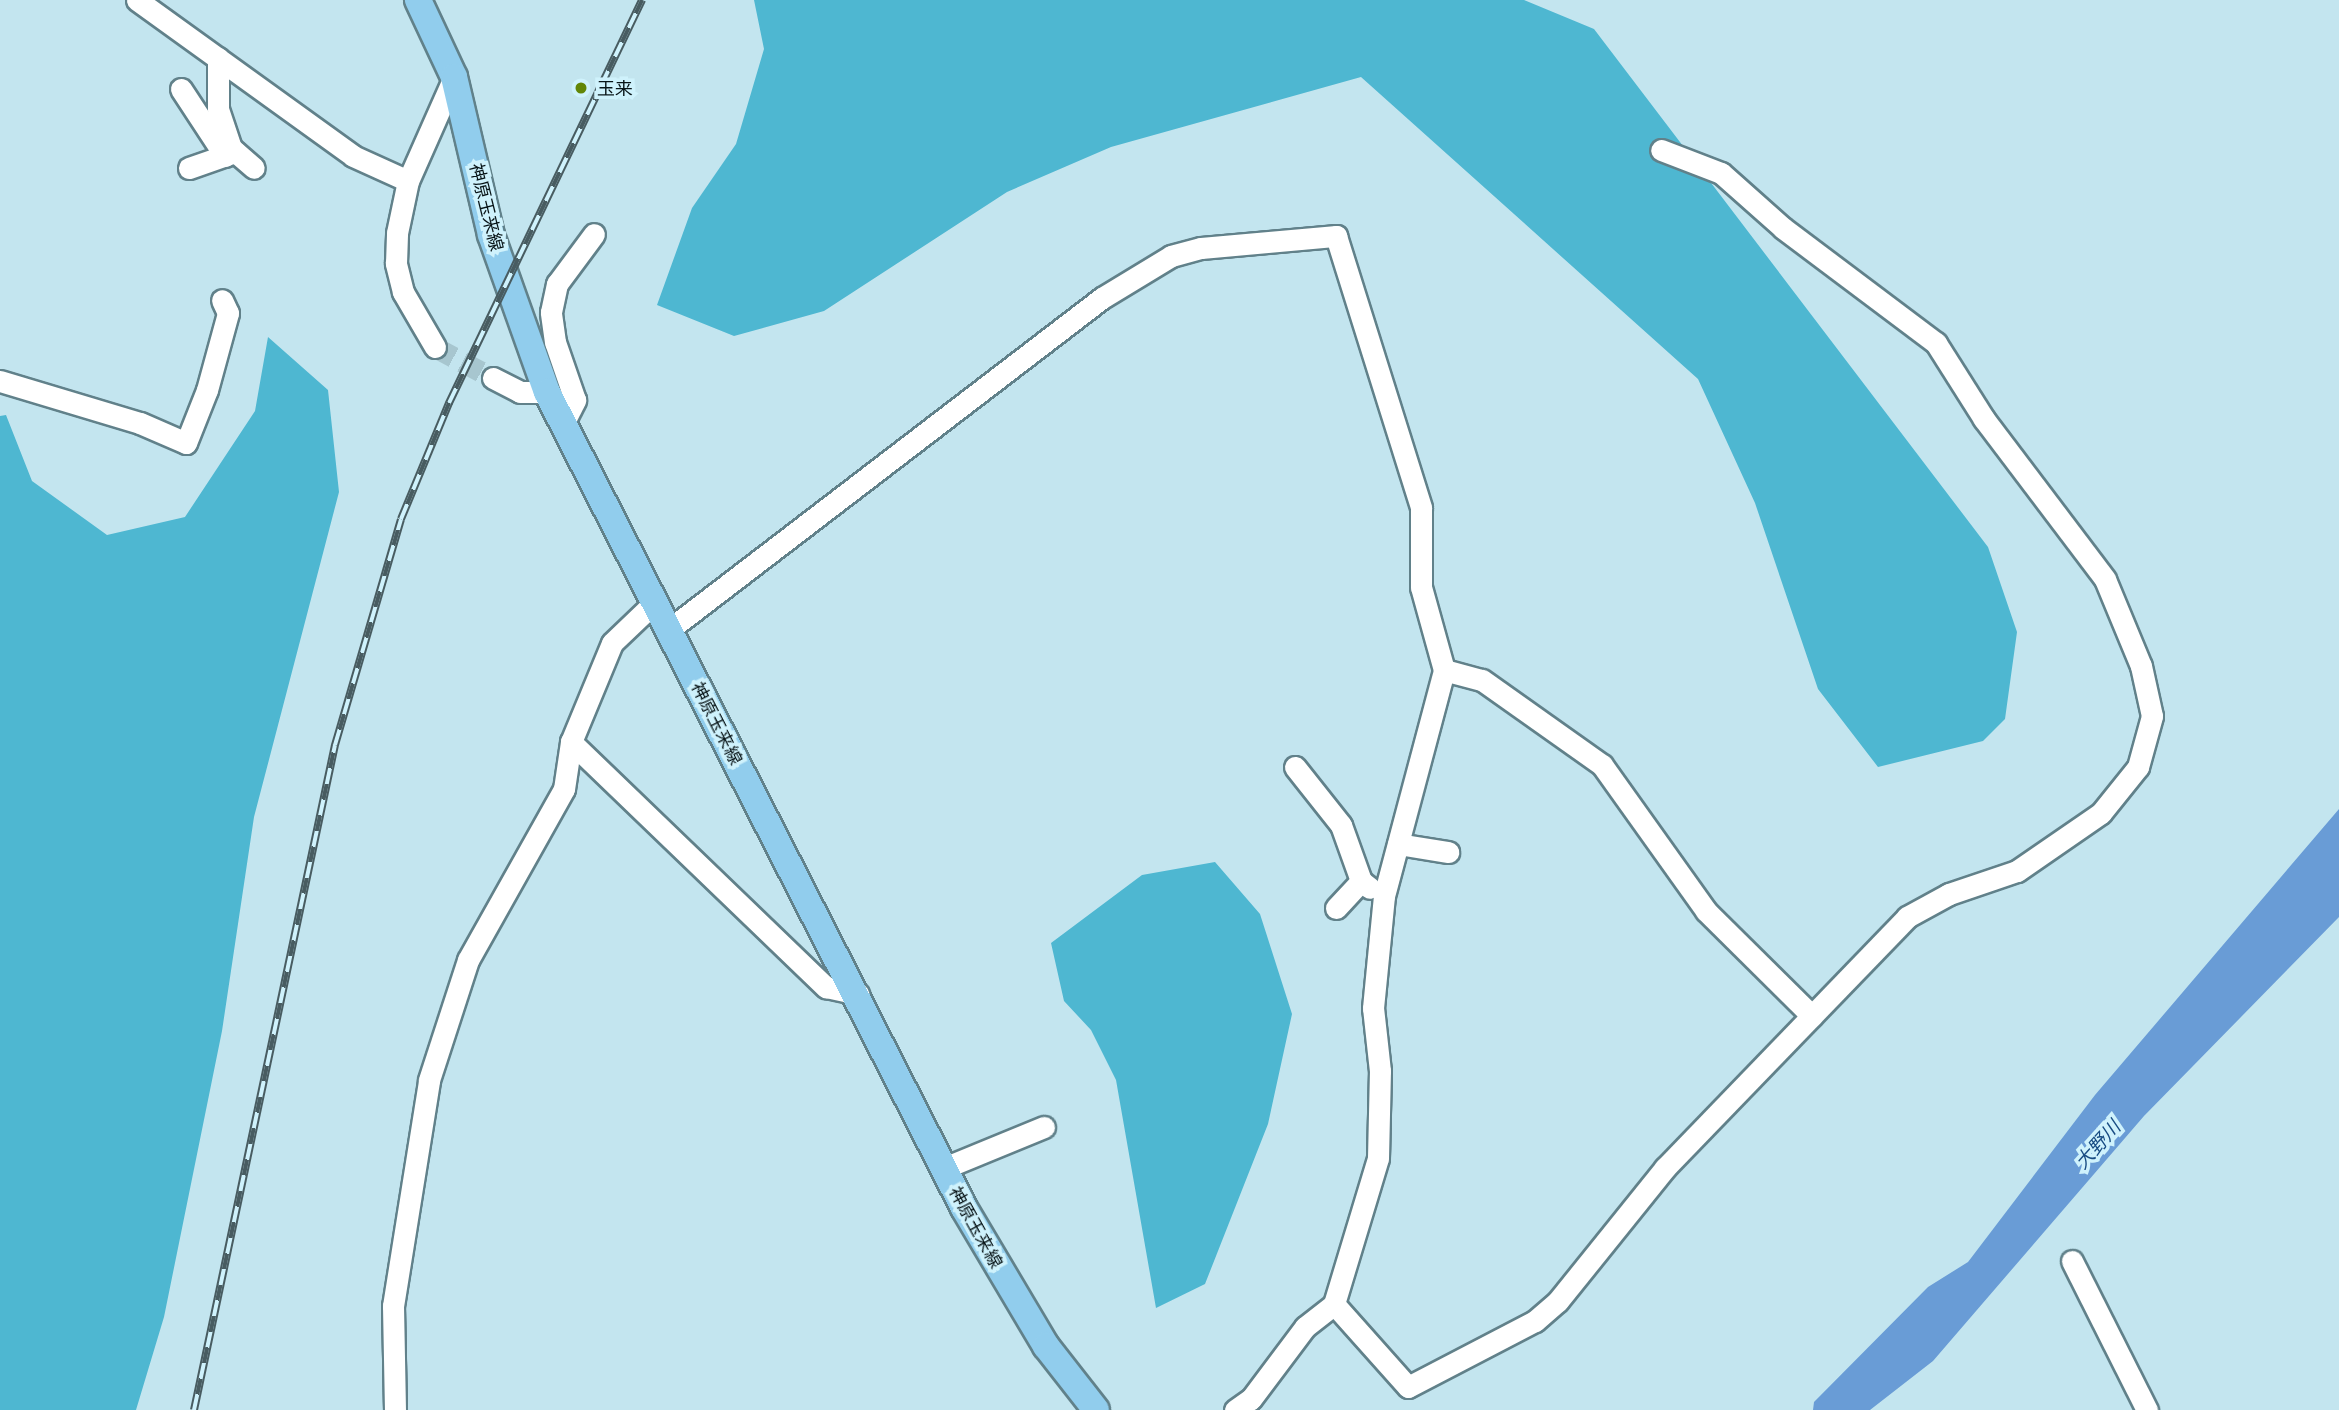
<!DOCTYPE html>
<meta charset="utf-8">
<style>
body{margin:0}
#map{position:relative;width:2339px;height:1410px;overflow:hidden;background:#c3e5ef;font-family:Manrope,"Noto Sans JP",sans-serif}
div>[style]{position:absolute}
.forest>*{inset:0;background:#4eb7d1}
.water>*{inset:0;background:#699cd6}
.minor-tunnel>*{height:21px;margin-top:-10.5px;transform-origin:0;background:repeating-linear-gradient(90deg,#a7c6cf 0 21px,transparent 0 31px)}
.roads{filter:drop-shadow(2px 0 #61818a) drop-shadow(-2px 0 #61818a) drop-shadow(0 2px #61818a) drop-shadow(0 -2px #61818a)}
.minor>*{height:21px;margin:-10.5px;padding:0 10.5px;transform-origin:10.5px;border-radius:10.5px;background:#fff}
.major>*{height:26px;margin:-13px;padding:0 13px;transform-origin:13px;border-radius:13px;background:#91cded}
.rail>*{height:8px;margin-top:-4px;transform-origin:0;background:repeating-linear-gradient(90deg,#cff2fc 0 16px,#485c61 0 32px);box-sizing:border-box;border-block:2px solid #485c61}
.dots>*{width:19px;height:19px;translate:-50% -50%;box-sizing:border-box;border:4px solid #cff2fc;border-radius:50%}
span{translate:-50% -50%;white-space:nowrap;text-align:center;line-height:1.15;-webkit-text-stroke:7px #cff2fc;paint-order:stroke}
.poi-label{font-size:18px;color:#081417}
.left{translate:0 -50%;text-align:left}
.street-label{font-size:18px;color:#081417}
.water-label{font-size:19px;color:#184c83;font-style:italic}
</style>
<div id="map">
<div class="forest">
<i style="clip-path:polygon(754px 0,1524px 0,1594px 29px,1988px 547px,2017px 632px,2005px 719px,1983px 741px,1878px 767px,1818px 689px,1755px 503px,1698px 379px,1361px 77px,1111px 147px,1007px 192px,824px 311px,734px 336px,657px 305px,692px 208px,736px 144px,764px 49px)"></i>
<i style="clip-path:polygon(268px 337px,328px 390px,339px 492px,254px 817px,222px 1031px,164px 1317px,136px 1410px,0 1410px,0 416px,6px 415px,32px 481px,107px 535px,185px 517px,255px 411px)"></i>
<i style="clip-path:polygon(1215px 862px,1260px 914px,1292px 1014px,1268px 1124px,1205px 1284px,1156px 1308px,1116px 1080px,1091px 1030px,1064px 1001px,1051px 943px,1142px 875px)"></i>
</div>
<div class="water">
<i style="clip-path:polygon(2339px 809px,2339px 917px,2144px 1116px,1933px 1361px,1870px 1410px,1813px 1410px,1814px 1402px,1928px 1287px,1968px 1262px,2095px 1095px)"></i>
</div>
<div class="minor-tunnel">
<i style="left:435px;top:347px;width:66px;rotate:28.1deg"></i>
</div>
<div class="roads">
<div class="minor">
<i style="left:137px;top:0;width:266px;rotate:35.8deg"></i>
<i style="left:353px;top:156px;width:60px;rotate:24.4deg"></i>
<i style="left:218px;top:58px;width:51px;rotate:90deg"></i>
<i style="left:218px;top:109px;width:41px;rotate:71.6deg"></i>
<i style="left:231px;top:148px;width:30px;rotate:41deg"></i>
<i style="left:181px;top:89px;width:80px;rotate:56.7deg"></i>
<i style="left:189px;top:168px;width:49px;rotate:-19.2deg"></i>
<i style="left:435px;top:347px;width:64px;rotate:-120.2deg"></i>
<i style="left:403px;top:292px;width:30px;rotate:-104deg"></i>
<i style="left:396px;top:263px;width:30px;rotate:-88deg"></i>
<i style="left:397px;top:233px;width:53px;rotate:-78.1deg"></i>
<i style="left:408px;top:181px;width:114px;rotate:-66.1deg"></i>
<i style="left:493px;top:378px;width:30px;rotate:27deg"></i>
<i style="left:520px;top:392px;width:27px"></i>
<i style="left:0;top:381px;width:146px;rotate:16.7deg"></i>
<i style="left:140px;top:423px;width:50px;rotate:23.5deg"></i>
<i style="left:186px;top:443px;width:57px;rotate:-68.4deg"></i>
<i style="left:207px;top:390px;width:80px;rotate:-74.7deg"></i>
<i style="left:228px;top:313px;width:14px;rotate:-115deg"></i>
<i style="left:564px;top:422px;width:25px;rotate:-63deg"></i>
<i style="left:575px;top:400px;width:61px;rotate:-109deg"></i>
<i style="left:555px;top:342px;width:30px;rotate:-98deg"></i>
<i style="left:551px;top:312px;width:29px;rotate:-78deg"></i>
<i style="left:557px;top:284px;width:62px;rotate:-53.5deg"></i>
<i style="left:671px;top:628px;width:543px;rotate:-37.44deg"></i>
<i style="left:1102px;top:298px;width:81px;rotate:-31.3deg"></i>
<i style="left:1171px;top:256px;width:31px;rotate:-15deg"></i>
<i style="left:1201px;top:248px;width:136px;rotate:-5.1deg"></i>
<i style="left:1336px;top:236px;width:285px;rotate:72.6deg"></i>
<i style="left:1421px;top:508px;width:79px;rotate:90deg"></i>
<i style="left:1421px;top:587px;width:86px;rotate:74.5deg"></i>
<i style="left:1444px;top:670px;width:39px;rotate:15deg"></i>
<i style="left:1482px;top:680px;width:147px;rotate:35.3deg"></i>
<i style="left:1602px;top:765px;width:179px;rotate:54.5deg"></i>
<i style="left:1706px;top:911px;width:149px;rotate:44.7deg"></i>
<i style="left:571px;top:742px;width:354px;rotate:43.9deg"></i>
<i style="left:826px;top:987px;width:33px;rotate:12deg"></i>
<i style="left:1295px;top:767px;width:74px;rotate:51.6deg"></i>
<i style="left:1341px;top:825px;width:59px;rotate:70.3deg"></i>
<i style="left:1398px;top:844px;width:51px;rotate:9.1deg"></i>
<i style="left:1336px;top:908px;width:37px;rotate:-47deg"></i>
<i style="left:1361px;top:881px;width:11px;rotate:38deg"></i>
<i style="left:944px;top:1168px;width:108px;rotate:-22.3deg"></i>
<i style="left:2072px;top:1261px;width:167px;rotate:63.3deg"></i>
<i style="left:1334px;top:1304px;width:111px;rotate:48.3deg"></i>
<i style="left:1408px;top:1387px;width:143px;rotate:-27.5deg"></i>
<i style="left:1535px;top:1321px;width:30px;rotate:-41deg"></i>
<i style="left:1558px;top:1301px;width:171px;rotate:-51.2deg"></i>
<i style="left:1665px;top:1168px;width:349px;rotate:-46deg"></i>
<i style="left:1907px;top:917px;width:48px;rotate:-28.7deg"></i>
<i style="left:1949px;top:894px;width:72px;rotate:-18.7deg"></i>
<i style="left:2017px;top:871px;width:102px;rotate:-34.6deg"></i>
<i style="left:2101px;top:813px;width:59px;rotate:-51.2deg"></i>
<i style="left:2138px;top:767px;width:53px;rotate:-74.6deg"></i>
<i style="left:2152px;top:716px;width:51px;rotate:-102.4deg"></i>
<i style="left:2141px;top:666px;width:94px;rotate:-112.5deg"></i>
<i style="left:2105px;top:579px;width:201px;rotate:-127.1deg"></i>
<i style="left:1984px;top:419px;width:90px;rotate:-122.3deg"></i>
<i style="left:1936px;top:343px;width:191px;rotate:-143.1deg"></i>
<i style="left:1783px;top:228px;width:83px;rotate:-138.4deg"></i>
<i style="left:1721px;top:173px;width:64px;rotate:-159deg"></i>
<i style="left:395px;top:1410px;width:104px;rotate:-91.1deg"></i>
<i style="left:393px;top:1306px;width:229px;rotate:-80.9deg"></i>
<i style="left:429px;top:1080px;width:126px;rotate:-72deg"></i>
<i style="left:468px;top:960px;width:196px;rotate:-60.7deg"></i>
<i style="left:564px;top:789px;width:48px;rotate:-81.5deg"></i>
<i style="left:571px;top:742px;width:107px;rotate:-67.5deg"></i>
<i style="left:612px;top:643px;width:61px;rotate:-43.7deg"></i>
<i style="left:1235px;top:1410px;width:19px;rotate:-35deg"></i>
<i style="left:1251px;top:1399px;width:90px;rotate:-53.1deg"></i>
<i style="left:1305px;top:1327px;width:37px;rotate:-38deg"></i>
<i style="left:1334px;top:1304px;width:152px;rotate:-73.2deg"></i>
<i style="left:1378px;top:1158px;width:87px;rotate:-88.7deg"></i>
<i style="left:1380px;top:1071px;width:63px;rotate:-96.3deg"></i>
<i style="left:1373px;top:1008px;width:113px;rotate:-84.4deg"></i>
<i style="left:1384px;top:896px;width:234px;rotate:-75.1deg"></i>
</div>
<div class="major">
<i style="left:418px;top:0;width:85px;rotate:64.9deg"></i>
<i style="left:454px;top:77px;width:162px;rotate:76.8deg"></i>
<i style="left:491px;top:235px;width:167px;rotate:70.4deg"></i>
<i style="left:547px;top:392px;width:916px;rotate:62.93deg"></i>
<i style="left:964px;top:1208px;width:161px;rotate:59.3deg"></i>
<i style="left:1046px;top:1346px;width:81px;rotate:52deg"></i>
</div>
</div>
<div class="rail">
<i style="left:194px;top:1410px;width:680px;rotate:-78.03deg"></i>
<i style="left:335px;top:745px;width:235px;rotate:-73.7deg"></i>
<i style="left:401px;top:519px;width:126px;rotate:-67.5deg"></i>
<i style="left:449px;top:403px;width:447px;rotate:-64.4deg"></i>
</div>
<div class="dots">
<i style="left:581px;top:88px;background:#628607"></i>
</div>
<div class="poi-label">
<span class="left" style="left:597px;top:88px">玉来</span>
</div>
<div class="street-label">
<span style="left:487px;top:207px;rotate:76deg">神原玉来線</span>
<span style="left:717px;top:723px;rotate:63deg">神原玉来線</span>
<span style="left:976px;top:1227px;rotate:61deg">神原玉来線</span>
</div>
<div class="water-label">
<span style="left:2098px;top:1145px;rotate:-48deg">大野川</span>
</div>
</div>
